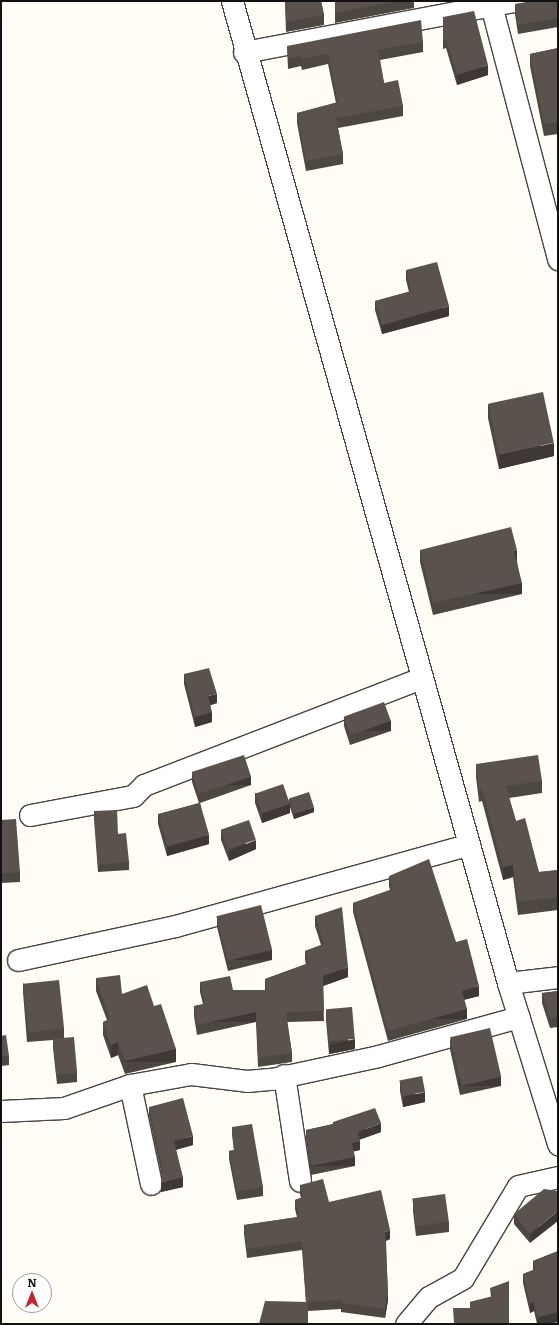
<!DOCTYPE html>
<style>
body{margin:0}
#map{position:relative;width:559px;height:1325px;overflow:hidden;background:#fffdf5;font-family:Literata,serif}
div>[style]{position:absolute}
.roads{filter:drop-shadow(1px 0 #444) drop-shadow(-1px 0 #444) drop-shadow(0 1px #444) drop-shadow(0 -1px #444)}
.street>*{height:21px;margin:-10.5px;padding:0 10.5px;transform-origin:10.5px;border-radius:10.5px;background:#fff}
.wall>*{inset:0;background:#4d4742}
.shaded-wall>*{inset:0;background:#3f3936;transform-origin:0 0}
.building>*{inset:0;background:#5a524d;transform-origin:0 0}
span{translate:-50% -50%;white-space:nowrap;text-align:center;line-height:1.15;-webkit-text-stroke:4px #fff;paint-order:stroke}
.frame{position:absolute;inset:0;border:2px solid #111;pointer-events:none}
.north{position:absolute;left:12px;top:1273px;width:40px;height:40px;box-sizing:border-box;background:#fff;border:1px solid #a0a0a0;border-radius:50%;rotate:0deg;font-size:11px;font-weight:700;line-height:16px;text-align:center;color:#111}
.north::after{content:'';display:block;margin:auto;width:14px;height:18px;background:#c4262e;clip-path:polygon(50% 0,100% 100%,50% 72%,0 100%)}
</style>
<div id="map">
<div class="roads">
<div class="street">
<i style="left:232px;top:1px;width:1020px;rotate:74.3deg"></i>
<i style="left:508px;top:983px;width:169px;rotate:72.7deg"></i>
<i style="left:491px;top:5px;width:263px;rotate:75.2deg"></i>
<i style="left:244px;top:52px;width:275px;rotate:-10.7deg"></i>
<i style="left:30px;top:815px;width:105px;rotate:-10.5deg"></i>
<i style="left:133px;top:796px;width:16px;rotate:-45deg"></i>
<i style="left:144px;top:785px;width:297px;rotate:-21.1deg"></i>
<i style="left:18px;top:960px;width:161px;rotate:-12.2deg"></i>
<i style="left:175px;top:926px;width:304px;rotate:-15.5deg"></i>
<i style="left:508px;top:983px;width:50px;rotate:-6.8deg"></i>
<i style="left:284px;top:1075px;width:107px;rotate:81.4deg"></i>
<i style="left:130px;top:1085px;width:101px;rotate:78deg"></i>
<i style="left:1px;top:1111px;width:63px;rotate:-2.7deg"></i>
<i style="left:64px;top:1108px;width:70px;rotate:-19.2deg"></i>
<i style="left:130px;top:1085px;width:62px;rotate:-10.2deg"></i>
<i style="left:191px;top:1074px;width:56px;rotate:7.1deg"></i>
<i style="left:247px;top:1081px;width:25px;rotate:-5deg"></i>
<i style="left:272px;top:1079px;width:108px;rotate:-12.2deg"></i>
<i style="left:378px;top:1056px;width:146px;rotate:-15.5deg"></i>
<i style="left:406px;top:1324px;width:35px;rotate:-50deg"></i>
<i style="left:429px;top:1297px;width:39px;rotate:-29deg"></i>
<i style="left:463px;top:1278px;width:107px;rotate:-59.1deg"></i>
<i style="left:518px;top:1186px;width:41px;rotate:-12.7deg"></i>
</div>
</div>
<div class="wall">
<i style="clip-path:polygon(285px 1px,321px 1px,324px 15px,324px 25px,286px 32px)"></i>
<i style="clip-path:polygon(335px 1px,414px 1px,414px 8px,335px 23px)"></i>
<i style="clip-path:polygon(558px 1px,558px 27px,518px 34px,515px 14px,515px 4px)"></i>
<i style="clip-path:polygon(443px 17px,488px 75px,457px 85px,446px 48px,443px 49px)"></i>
<i style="clip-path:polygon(423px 42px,423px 52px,380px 60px,384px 83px,403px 106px,403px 116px,338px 128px,343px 154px,343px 164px,306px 171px,297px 123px,297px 113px,336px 103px,328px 64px,302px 70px,301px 66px,288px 69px,287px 46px)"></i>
<i style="clip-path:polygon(558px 48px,558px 134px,544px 136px,530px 66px,530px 54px)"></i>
<i style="clip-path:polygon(406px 270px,449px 316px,382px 334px,375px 310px,375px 301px,409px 292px,406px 280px)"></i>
<i style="clip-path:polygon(488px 404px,554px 456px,499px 469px,488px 418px)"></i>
<i style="clip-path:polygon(420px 550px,517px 561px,522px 594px,433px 615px,420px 562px)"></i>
<i style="clip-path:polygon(184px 674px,217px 703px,210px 705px,212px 722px,195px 727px,184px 684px)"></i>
<i style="clip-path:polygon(344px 717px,391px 731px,350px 745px,344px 726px)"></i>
<i style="clip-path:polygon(476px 764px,542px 781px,542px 793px,509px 798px,516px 821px,539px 872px,558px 870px,558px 910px,518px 915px,513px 877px,503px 880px,482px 801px,479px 802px,476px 777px)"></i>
<i style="clip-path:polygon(192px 773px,251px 785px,200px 803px,209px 844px,167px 856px,158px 824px,158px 814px,199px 803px,192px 782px)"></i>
<i style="clip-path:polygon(255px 793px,289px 801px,289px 799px,314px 812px,294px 819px,290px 807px,290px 813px,262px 823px,255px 803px)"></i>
<i style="clip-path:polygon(94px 811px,118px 834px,129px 862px,129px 870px,98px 872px,94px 819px)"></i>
<i style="clip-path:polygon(1px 820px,20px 872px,20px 882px,1px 883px)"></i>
<i style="clip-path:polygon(221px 830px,256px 849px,229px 861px,221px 840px)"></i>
<i style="clip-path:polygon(389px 876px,456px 942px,479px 996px,464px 1000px,467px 1019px,388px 1041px,353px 912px,353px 903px,390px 890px,389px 886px)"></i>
<i style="clip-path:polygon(315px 916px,348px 977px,323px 986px,324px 1021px,287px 1022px,292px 1053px,292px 1062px,258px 1067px,256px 1022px,197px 1035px,194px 1016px,194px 1006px,203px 1004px,200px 992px,200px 982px,233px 990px,265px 990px,265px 979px,306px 964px,305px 960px,305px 951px,321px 945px,315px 926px)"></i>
<i style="clip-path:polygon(217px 917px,272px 960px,228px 971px,217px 927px)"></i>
<i style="clip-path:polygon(96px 978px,122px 994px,154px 1006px,176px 1062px,125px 1074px,118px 1055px,111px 1058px,103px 1035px,103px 1022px,107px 1020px,96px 991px)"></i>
<i style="clip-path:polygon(23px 983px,64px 1029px,64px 1038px,77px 1073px,77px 1082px,57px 1084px,53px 1048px,53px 1040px,27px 1042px,23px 992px)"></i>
<i style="clip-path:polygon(558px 991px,558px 1027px,550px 1028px,542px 1003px,542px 993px)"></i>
<i style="clip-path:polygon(326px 1010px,355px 1049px,329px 1054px,326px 1020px)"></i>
<i style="clip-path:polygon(1px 1036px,9px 1056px,9px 1065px,1px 1066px)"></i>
<i style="clip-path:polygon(450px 1039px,501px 1086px,460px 1095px,450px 1049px)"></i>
<i style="clip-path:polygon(400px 1081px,425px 1102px,403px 1107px,400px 1091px)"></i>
<i style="clip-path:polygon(149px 1107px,193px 1145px,176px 1150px,183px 1187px,161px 1192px,162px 1177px,149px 1116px)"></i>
<i style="clip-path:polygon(333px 1122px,381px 1132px,359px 1140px,360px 1150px,353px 1151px,355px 1166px,311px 1175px,306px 1139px,306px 1130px,333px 1124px)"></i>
<i style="clip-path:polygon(232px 1127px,263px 1187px,263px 1196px,237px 1200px,229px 1159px,229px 1151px,234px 1150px,232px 1135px)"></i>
<i style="clip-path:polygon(300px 1185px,390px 1239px,386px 1241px,388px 1300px,385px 1318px,341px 1312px,341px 1309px,308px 1311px,306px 1302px,302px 1250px,247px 1258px,244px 1234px,244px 1225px,297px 1217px,295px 1209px,295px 1200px,301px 1198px,300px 1194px)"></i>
<i style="clip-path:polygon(558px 1191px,530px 1243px,514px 1224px,514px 1214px)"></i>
<i style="clip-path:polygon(413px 1201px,449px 1222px,449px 1232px,416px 1236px,413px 1211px)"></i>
<i style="clip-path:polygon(558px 1251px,558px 1322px,547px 1324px,537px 1324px,534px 1311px,530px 1313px,523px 1283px,523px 1274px,533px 1270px,533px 1261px)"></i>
<i style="clip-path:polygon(490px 1288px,509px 1324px,470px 1308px,470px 1302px,491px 1297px)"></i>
</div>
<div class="shaded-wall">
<i style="clip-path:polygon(488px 65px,488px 75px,457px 85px,457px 75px)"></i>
<i style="clip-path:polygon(449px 306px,449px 316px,382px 334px,382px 325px)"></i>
<i style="clip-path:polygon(554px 443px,554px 456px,499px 469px,499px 455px)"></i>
<i style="clip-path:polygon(517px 550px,517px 561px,514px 562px,514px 551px)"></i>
<i style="left:522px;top:583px;width:11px;height:91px;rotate:90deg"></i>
<i style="clip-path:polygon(217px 694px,217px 703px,208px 706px,208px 696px)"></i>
<i style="clip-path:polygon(212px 712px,212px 722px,195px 727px,195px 717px)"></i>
<i style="left:391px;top:721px;width:10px;height:43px;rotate:90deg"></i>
<i style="left:251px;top:777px;width:8px;height:55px;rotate:90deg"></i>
<i style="clip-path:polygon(290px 804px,290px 813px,262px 823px,262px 813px)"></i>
<i style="clip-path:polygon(314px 807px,314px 812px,294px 819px,294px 814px)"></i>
<i style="clip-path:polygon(209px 835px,209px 844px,167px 856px,167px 846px)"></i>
<i style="clip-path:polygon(256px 840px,256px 849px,229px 861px,229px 851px)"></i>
<i style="clip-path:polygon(513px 865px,513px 877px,503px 880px,503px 867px)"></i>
<i style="left:272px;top:950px;width:10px;height:45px;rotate:90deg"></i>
<i style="clip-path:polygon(348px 967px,348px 977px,323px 986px,323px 976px)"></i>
<i style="clip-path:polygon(479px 986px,479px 996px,462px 1000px,462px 991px)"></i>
<i style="left:467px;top:1009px;width:10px;height:82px;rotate:90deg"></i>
<i style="left:256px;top:1012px;width:10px;height:60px;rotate:90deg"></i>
<i style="clip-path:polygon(355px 1039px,355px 1049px,329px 1054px,329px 1045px)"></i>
<i style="clip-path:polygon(118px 1042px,118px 1055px,111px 1058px,111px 1045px)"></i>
<i style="left:176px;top:1049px;width:13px;height:52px;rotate:90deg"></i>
<i style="left:501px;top:1077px;width:9px;height:42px;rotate:90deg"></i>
<i style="clip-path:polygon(425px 1092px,425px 1102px,403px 1107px,403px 1097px)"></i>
<i style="clip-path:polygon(381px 1123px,381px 1132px,358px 1140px,358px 1132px)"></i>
<i style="clip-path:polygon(193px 1136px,193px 1145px,174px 1150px,174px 1141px)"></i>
<i style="clip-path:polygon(360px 1141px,360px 1150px,352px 1152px,352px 1143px)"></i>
<i style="left:355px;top:1157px;width:9px;height:45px;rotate:90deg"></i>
<i style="clip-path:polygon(183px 1177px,183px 1187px,161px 1192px,161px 1183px)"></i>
<i style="clip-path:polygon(558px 1211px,558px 1221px,530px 1243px,530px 1234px)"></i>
<i style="clip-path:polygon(390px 1230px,390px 1239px,385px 1241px,385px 1232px)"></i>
<i style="clip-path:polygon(388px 1291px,388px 1300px,385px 1318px,385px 1309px)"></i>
<i style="clip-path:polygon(534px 1302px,534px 1311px,530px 1313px,530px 1303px)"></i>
<i style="clip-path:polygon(558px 1312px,558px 1322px,547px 1324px,538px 1324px,538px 1317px)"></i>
</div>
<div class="building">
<i style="clip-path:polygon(285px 1px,321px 1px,324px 15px,286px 22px)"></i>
<i style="clip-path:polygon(335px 1px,399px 1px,335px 13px)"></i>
<i style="clip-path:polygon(532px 1px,558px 1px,558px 18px,518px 25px,515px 4px)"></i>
<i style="clip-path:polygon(474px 11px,488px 65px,457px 75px,446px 39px,443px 39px,443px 17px)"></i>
<i style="clip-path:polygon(421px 20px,423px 42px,378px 50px,384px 83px,398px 80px,403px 106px,336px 118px,343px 154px,306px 161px,297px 113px,338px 102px,328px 54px,302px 59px,301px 56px,288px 58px,287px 46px)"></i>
<i style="clip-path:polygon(558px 48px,558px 122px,544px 124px,530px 54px)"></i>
<i style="clip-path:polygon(437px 262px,449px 306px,382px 325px,375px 301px,411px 291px,406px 270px)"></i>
<i style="left:543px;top:392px;width:52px;height:56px;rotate:78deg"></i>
<i style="clip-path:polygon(511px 527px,517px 550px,514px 551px,522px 583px,433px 603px,420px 550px)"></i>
<i style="clip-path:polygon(209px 668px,217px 694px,208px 696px,212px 712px,195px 717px,184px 674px)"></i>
<i style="left:384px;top:702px;width:20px;height:43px;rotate:70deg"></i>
<i style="left:244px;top:755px;width:23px;height:55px;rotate:72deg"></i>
<i style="clip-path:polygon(538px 755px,542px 781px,506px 786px,516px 821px,525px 818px,539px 872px,558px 870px,558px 897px,518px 902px,513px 865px,503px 867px,482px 789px,479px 789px,476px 764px)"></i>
<i style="left:283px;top:784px;width:21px;height:29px;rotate:71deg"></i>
<i style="left:309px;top:792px;width:16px;height:21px;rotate:72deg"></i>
<i style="left:200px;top:803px;width:33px;height:43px;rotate:74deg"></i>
<i style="clip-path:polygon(117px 810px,118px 834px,126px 833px,129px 862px,98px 865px,94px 811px)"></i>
<i style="clip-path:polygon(16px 819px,20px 872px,1px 874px,1px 820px)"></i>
<i style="left:249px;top:820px;width:21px;height:30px;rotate:71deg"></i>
<i style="clip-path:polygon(429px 859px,456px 942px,467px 939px,479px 986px,462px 991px,467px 1009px,388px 1031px,353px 903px,393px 889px,389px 876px)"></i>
<i style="left:261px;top:905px;width:46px;height:46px;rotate:76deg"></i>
<i style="clip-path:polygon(342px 907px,348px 967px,323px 976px,324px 1011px,286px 1012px,292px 1053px,258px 1058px,256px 1012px,197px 1025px,194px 1006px,205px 1004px,200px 982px,230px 976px,233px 990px,267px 990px,265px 979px,309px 963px,305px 951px,324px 944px,315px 916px)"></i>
<i style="clip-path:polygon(120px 975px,122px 994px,147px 985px,154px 1006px,161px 1004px,176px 1049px,125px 1061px,118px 1042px,111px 1045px,103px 1022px,110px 1019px,96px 978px)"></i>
<i style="left:59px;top:980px;width:49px;height:36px;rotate:84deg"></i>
<i style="clip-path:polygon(558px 991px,558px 1017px,550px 1018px,542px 993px)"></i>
<i style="left:352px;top:1007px;width:32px;height:26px;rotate:85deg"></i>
<i style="left:490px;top:1028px;width:50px;height:41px;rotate:77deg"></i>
<i style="clip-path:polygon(6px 1035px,9px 1056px,1px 1057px,1px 1036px)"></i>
<i style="left:74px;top:1037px;width:36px;height:21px;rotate:85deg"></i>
<i style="left:422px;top:1076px;width:16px;height:23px;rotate:79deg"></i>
<i style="clip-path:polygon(183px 1098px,193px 1136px,174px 1141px,183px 1177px,161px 1183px,163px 1172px,149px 1107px)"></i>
<i style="clip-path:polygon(375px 1108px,381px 1123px,358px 1132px,360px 1141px,352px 1143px,355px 1157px,311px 1166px,306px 1130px,334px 1124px,333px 1122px)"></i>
<i style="clip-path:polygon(252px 1124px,263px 1187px,237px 1192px,229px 1151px,234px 1150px,232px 1127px)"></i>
<i style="clip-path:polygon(323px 1179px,329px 1202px,381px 1190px,390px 1230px,385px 1232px,388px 1291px,385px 1309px,341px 1303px,342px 1300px,306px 1302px,302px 1241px,247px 1249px,244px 1225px,299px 1217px,295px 1200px,303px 1197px,300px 1185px)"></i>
<i style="clip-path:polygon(544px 1189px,558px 1191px,558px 1211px,530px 1234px,514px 1214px)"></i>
<i style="left:445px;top:1194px;width:28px;height:33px;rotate:82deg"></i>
<i style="clip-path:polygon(558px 1251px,558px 1312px,538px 1317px,534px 1302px,530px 1303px,523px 1274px,536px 1269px,533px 1261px)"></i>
<i style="clip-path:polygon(509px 1281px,509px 1324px,454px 1324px,453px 1308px,471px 1308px,470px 1302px,493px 1296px,490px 1288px)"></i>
<i style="clip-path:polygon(265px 1301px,308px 1302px,308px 1324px,259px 1324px)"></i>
</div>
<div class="frame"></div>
<div class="north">N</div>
</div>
